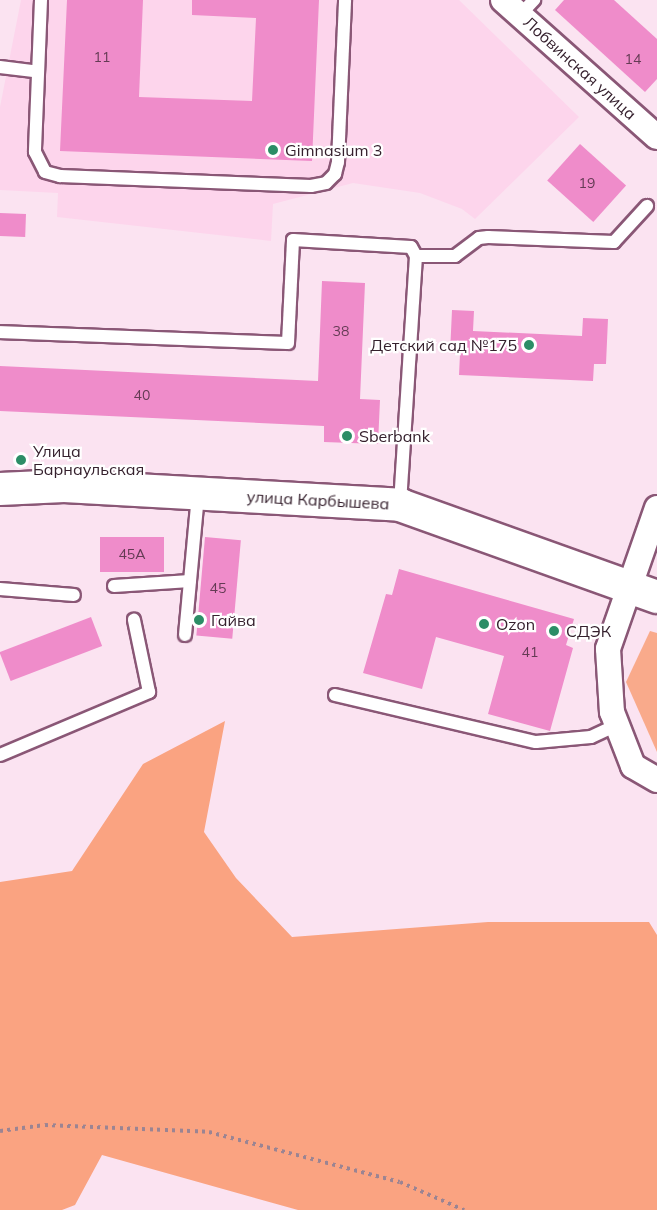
<!DOCTYPE html>
<meta charset="utf-8">
<style>
body{margin:0}
#map{position:relative;width:657px;height:1210px;overflow:hidden;background:#fbe3f1;font-family:Mulish,sans-serif}
div>[style]{position:absolute}
.built>*{inset:0;background:#fdd5ec}
.green>*{inset:0;background:#f9aa8b}
.forest>*{inset:0;background:#faa381}
.building>*{inset:0;background:#ef8cca;transform-origin:0 0}
.path>*{height:4px;margin-top:-2px;transform-origin:0;background:repeating-linear-gradient(90deg,#9b8492 0 3px,transparent 0 7.5px)}
.roads{filter:drop-shadow(2px 0 #8a5776) drop-shadow(-2px 0 #8a5776) drop-shadow(0 2px #8a5776) drop-shadow(0 -2px #8a5776)}
.service>*{height:12px;margin:-6px;padding:0 6px;transform-origin:6px;border-radius:6px;background:#fff}
.minor>*{height:24px;margin:-12px;padding:0 12px;transform-origin:12px;border-radius:12px;background:#fff}
.tertiary>*{height:32px;margin:-16px;padding:0 16px;transform-origin:16px;border-radius:16px;background:#fff}
.dots>*{width:16px;height:16px;translate:-50% -50%;box-sizing:border-box;border:3px solid #fff;border-radius:50%}
span{translate:-50% -50%;white-space:nowrap;text-align:center;line-height:1.15;-webkit-text-stroke:4.5px #fff;paint-order:stroke}
.number-label{font-size:14px;color:#643b54}
.number-label span{-webkit-text-stroke-width:0}
.street-label{font-size:16px;color:#35202d}
.poi-label{font-size:16px;color:#35202d}
.left{translate:0 -50%;text-align:left}
.right{translate:-100% -50%;text-align:right}
</style>
<div id="map">
<div class="built">
<i style="clip-path:polygon(21px 0,459px 0,579px 117px,475px 219px,462px 209px,420px 193px,353px 183px,273px 204px,271px 241px,57px 217px,58px 193px,0 190px,0 107px)"></i>
</div>
<div class="green">
<i style="clip-path:polygon(650px 631px,657px 633px,657px 752px,626px 682px)"></i>
</div>
<div class="forest">
<i style="clip-path:polygon(225px 721px,204px 832px,236px 878px,292px 937px,488px 922px,649px 922px,657px 935px,657px 1210px,298px 1210px,102px 1155px,75px 1205px,62px 1210px,0 1210px,0 882px,72px 871px,143px 764px)"></i>
</div>
<div class="building">
<i style="clip-path:polygon(67px 0,143px 0,139px 97px,252px 101px,256px 18px,192px 15px,192px 0,319px 0,312px 161px,60px 151px)"></i>
<i style="clip-path:polygon(564px 0,614px 0,657px 39px,657px 79px,645px 92px,555px 10px)"></i>
<i style="left:580px;top:144px;width:62px;height:49px;rotate:42deg"></i>
<i style="left:0;top:213px;width:26px;height:23px;rotate:2deg"></i>
<i style="clip-path:polygon(322px 281px,365px 283px,360px 399px,380px 400px,378px 444px,324px 442px,324px 426px,0 411px,0 366px,318px 381px)"></i>
<i style="clip-path:polygon(452px 310px,474px 311px,473px 331px,582px 336px,583px 318px,608px 319px,606px 364px,594px 364px,593px 381px,459px 375px,460px 354px,450px 353px)"></i>
<i style="left:100px;top:537px;width:64px;height:35px"></i>
<i style="left:205px;top:537px;width:36px;height:99px;rotate:5deg"></i>
<i style="clip-path:polygon(399px 569px,574px 619px,566px 645px,573px 648px,550px 731px,488px 714px,504px 656px,436px 637px,422px 689px,363px 673px,386px 594px,392px 595px)"></i>
<i style="left:91px;top:617px;width:31px;height:98px;rotate:69deg"></i>
</div>
<div class="path">
<i style="left:0;top:1131px;width:45px;rotate:-7.6deg"></i>
<i style="left:45px;top:1125px;width:164px;rotate:2.4deg"></i>
<i style="left:209px;top:1132px;width:197px;rotate:14.7deg"></i>
<i style="left:400px;top:1182px;width:70px;rotate:23.6deg"></i>
</div>
<div class="roads">
<div class="service">
<i style="left:41px;top:0;width:152px;rotate:92.3deg"></i>
<i style="left:35px;top:152px;width:22px;rotate:63deg"></i>
<i style="left:45px;top:172px;width:16px;rotate:15deg"></i>
<i style="left:60px;top:176px;width:251px;rotate:2.3deg"></i>
<i style="left:311px;top:186px;width:15px;rotate:-11deg"></i>
<i style="left:326px;top:183px;width:13px;rotate:-45deg"></i>
<i style="left:335px;top:174px;width:12px;rotate:-76deg"></i>
<i style="left:338px;top:162px;width:162px;rotate:-87.5deg"></i>
<i style="left:520px;top:15px;width:21px;rotate:-47deg"></i>
<i style="left:0;top:67px;width:38px;rotate:7deg"></i>
<i style="left:416px;top:256px;width:39px"></i>
<i style="left:455px;top:256px;width:30px;rotate:-37deg"></i>
<i style="left:479px;top:238px;width:9px;rotate:-6deg"></i>
<i style="left:488px;top:237px;width:126px;rotate:2.3deg"></i>
<i style="left:614px;top:242px;width:49px;rotate:-47.5deg"></i>
<i style="left:0;top:332px;width:288px;rotate:2.2deg"></i>
<i style="left:288px;top:343px;width:103px;rotate:-87.2deg"></i>
<i style="left:293px;top:240px;width:118px;rotate:3.4deg"></i>
<i style="left:411px;top:247px;width:10px;rotate:61deg"></i>
<i style="left:416px;top:256px;width:248px;rotate:93.7deg"></i>
<i style="left:114px;top:586px;width:76px;rotate:-3.8deg"></i>
<i style="left:0;top:589px;width:74px;rotate:4.6deg"></i>
<i style="left:185px;top:635px;width:142px;rotate:-84.7deg"></i>
<i style="left:335px;top:695px;width:206px;rotate:13.2deg"></i>
<i style="left:536px;top:742px;width:55px;rotate:-5.2deg"></i>
<i style="left:591px;top:737px;width:29px;rotate:-25deg"></i>
<i style="left:0;top:755px;width:162px;rotate:-22.9deg"></i>
<i style="left:149px;top:692px;width:74px;rotate:-101.8deg"></i>
</div>
<div class="minor">
<i style="left:503px;top:0;width:206px;rotate:41.7deg"></i>
<i style="left:657px;top:508px;width:149px;rotate:109.2deg"></i>
<i style="left:608px;top:649px;width:63px;rotate:86.4deg"></i>
<i style="left:612px;top:712px;width:58px;rotate:68.7deg"></i>
<i style="left:633px;top:766px;width:28px;rotate:30deg"></i>
</div>
<div class="tertiary">
<i style="left:0;top:489px;width:64px;rotate:-2.7deg"></i>
<i style="left:64px;top:486px;width:337px;rotate:3.2deg"></i>
<i style="left:400px;top:505px;width:273px;rotate:19.7deg"></i>
</div>
</div>
<div class="dots">
<i style="left:273px;top:150px;background:#2c8d66"></i>
<i style="left:529px;top:345px;background:#2c8d66"></i>
<i style="left:347px;top:436px;background:#2c8d66"></i>
<i style="left:21px;top:460px;background:#2c8d66"></i>
<i style="left:199px;top:620px;background:#2c8d66"></i>
<i style="left:484px;top:624px;background:#2c8d66"></i>
<i style="left:554px;top:631px;background:#2c8d66"></i>
</div>
<div class="number-label">
<span style="left:102px;top:57px">11</span>
<span style="left:633px;top:59px">14</span>
<span style="left:587px;top:183px">19</span>
<span style="left:341px;top:331px">38</span>
<span style="left:142px;top:395px">40</span>
<span style="left:132px;top:554px">45А</span>
<span style="left:218px;top:588px">45</span>
<span style="left:530px;top:652px">41</span>
</div>
<div class="street-label">
<span style="left:580px;top:68px;rotate:42deg">Лобвинская улица</span>
<span style="left:318px;top:500px;rotate:3deg">улица Карбышева</span>
</div>
<div class="poi-label">
<span class="left" style="left:285px;top:150px">Gimnasium 3</span>
<span class="right" style="left:517px;top:345px">Детский сад №175</span>
<span class="left" style="left:359px;top:436px">Sberbank</span>
<span class="left" style="left:33px;top:460px">Улица<br>Барнаульская</span>
<span class="left" style="left:211px;top:620px">Гайва</span>
<span class="left" style="left:496px;top:624px">Ozon</span>
<span class="left" style="left:566px;top:631px">СДЭК</span>
</div>
</div>
